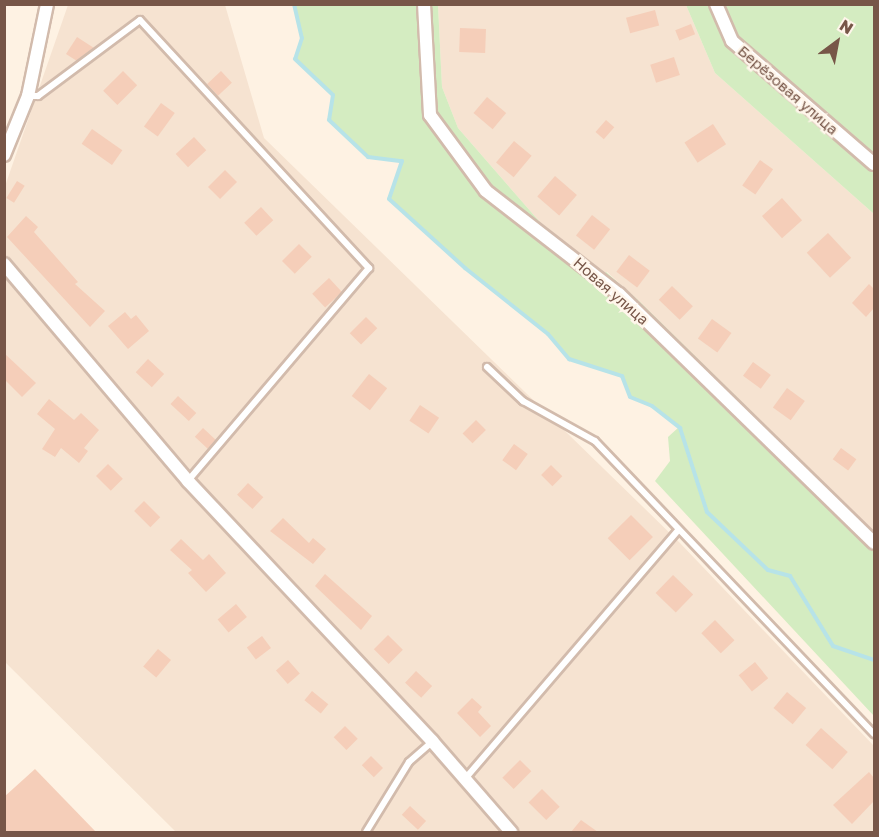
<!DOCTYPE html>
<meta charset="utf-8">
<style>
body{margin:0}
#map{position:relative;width:879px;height:837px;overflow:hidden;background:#fef2e3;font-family:"Golos Text",sans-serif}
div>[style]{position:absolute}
.residential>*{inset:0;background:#f6e3d1}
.green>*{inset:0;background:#d4ecc1}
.stream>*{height:4px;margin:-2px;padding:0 2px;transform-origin:2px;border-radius:2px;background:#b7e3e8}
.building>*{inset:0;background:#f5ceb9;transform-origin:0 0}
.roads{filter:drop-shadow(2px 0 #d2bbac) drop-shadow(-2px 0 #d2bbac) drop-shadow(0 2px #d2bbac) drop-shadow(0 -2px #d2bbac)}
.service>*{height:6px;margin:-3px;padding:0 3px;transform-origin:3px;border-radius:3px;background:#fff}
.minor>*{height:12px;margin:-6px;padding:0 6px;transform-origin:6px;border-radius:6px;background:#fff}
span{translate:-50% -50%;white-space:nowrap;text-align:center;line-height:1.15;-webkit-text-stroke:5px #fff6eb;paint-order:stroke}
.street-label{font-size:15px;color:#775648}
.frame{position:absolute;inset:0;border:6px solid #775648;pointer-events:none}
.north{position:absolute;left:807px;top:12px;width:60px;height:60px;-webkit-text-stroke:4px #fff6eb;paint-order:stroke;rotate:32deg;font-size:16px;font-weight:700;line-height:24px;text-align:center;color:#775648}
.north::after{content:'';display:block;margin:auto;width:21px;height:27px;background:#775648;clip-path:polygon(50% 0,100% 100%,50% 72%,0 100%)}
</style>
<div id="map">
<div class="residential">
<i style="clip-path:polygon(68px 5px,225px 5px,264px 138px,679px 542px,874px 746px,874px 832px,176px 832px,5px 662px,4px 189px)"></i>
<i style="clip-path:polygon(438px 5px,686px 5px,715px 73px,874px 214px,874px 532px,638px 300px,607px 272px,599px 279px,552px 236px,458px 128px,442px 87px)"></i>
</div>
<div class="green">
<i style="clip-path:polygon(294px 5px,438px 5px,442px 87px,458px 128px,552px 236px,600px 279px,606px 272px,638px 300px,874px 532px,874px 716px,655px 481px,670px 461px,668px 437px,679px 427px,652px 406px,630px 397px,621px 376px,569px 359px,548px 334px,465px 268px,389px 199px,402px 161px,368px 157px,329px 120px,333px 95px,295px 59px,302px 38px)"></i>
<i style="clip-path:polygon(686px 5px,874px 5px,874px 214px,715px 73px)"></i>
</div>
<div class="stream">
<i style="left:294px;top:4px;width:35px;rotate:77deg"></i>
<i style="left:302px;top:38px;width:22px;rotate:108deg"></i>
<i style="left:295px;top:59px;width:52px;rotate:43.5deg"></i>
<i style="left:333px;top:95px;width:25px;rotate:99deg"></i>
<i style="left:329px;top:120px;width:54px;rotate:43.5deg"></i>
<i style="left:368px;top:157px;width:34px;rotate:7deg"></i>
<i style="left:402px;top:161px;width:40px;rotate:108.9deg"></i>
<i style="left:389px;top:199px;width:103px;rotate:42.2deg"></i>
<i style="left:465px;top:268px;width:106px;rotate:38.5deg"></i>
<i style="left:548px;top:334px;width:33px;rotate:50deg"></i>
<i style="left:569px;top:359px;width:56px;rotate:17.8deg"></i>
<i style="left:622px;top:376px;width:22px;rotate:69deg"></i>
<i style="left:630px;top:397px;width:24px;rotate:22deg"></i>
<i style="left:652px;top:406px;width:36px;rotate:38deg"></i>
<i style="left:680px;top:428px;width:88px;rotate:72.2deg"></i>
<i style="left:707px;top:512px;width:84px;rotate:43.6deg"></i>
<i style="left:768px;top:570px;width:23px;rotate:15deg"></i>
<i style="left:790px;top:576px;width:82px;rotate:58.4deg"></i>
<i style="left:833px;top:646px;width:43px;rotate:18.9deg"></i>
</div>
<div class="building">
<i style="left:655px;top:10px;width:16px;height:30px;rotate:75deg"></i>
<i style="left:691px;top:24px;width:11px;height:17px;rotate:68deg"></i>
<i style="left:460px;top:28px;width:26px;height:24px;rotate:2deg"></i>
<i style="clip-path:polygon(77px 37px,94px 48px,77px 61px,66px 54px)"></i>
<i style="left:674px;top:57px;width:19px;height:25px;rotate:72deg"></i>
<i style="left:123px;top:71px;width:20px;height:28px;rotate:45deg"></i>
<i style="left:221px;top:71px;width:16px;height:19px;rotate:47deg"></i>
<i style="left:487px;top:97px;width:25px;height:21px;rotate:40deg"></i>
<i style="left:161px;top:103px;width:17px;height:29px;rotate:36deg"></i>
<i style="left:606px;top:120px;width:11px;height:16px;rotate:41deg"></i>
<i style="left:713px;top:124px;width:24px;height:34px;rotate:57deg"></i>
<i style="left:92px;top:129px;width:37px;height:18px;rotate:35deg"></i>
<i style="left:194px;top:137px;width:18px;height:25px;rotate:47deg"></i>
<i style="left:514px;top:141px;width:23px;height:28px;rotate:40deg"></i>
<i style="left:760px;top:160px;width:16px;height:31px;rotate:35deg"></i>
<i style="left:225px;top:170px;width:17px;height:24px;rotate:45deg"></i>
<i style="left:555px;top:176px;width:29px;height:27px;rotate:41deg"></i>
<i style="left:17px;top:181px;width:9px;height:20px;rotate:32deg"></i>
<i style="left:782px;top:198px;width:30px;height:27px;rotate:48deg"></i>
<i style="left:261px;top:207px;width:18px;height:23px;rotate:47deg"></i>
<i style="left:592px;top:215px;width:23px;height:26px;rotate:38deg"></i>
<i style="clip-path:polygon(26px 216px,38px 227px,34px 232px,78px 282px,75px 284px,105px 311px,90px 327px,7px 237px)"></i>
<i style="left:828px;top:233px;width:34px;height:29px;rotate:47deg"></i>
<i style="left:299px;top:244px;width:18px;height:24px;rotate:45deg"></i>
<i style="left:629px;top:255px;width:26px;height:21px;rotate:37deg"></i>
<i style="left:329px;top:278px;width:19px;height:23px;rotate:47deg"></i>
<i style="clip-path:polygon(869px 284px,874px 289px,874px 308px,866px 317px,852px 303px)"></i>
<i style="left:672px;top:286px;width:29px;height:19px;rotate:44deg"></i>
<i style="clip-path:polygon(125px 312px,131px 319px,136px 315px,149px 331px,128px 349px,108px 326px)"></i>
<i style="left:366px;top:317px;width:16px;height:23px;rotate:45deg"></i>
<i style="left:712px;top:319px;width:24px;height:24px;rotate:36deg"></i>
<i style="clip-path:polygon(4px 353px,36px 383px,22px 397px,4px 379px)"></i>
<i style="left:148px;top:359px;width:22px;height:18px;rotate:43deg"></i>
<i style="left:753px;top:362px;width:22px;height:17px;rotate:36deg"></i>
<i style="left:369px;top:374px;width:23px;height:28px;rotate:38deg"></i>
<i style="left:787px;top:388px;width:22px;height:24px;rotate:36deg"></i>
<i style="left:178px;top:396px;width:25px;height:11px;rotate:43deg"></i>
<i style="clip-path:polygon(49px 399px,74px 420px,81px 413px,99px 430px,84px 448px,88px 451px,79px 463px,61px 448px,55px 457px,42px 449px,55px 429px,37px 414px)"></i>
<i style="left:420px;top:405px;width:23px;height:19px;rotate:34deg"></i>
<i style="left:476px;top:420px;width:14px;height:19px;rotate:45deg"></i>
<i style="left:203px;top:428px;width:18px;height:12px;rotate:43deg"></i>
<i style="left:514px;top:444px;width:17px;height:20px;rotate:36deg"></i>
<i style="left:841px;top:448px;width:19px;height:14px;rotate:36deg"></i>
<i style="left:108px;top:464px;width:21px;height:17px;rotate:45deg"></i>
<i style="left:551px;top:465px;width:16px;height:14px;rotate:45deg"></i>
<i style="left:248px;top:483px;width:21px;height:16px;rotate:43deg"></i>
<i style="left:144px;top:501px;width:23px;height:14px;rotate:45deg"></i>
<i style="left:631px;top:515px;width:31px;height:33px;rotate:45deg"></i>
<i style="clip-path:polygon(283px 518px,309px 543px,313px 538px,326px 549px,313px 564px,270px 531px)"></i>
<i style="clip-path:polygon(181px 539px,203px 560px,209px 554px,226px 573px,206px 592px,188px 573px,192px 570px,170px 550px)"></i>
<i style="clip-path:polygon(325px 574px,372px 616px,361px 630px,315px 586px)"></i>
<i style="left:673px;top:575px;width:28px;height:25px;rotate:44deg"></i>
<i style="left:236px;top:604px;width:17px;height:24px;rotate:50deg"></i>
<i style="left:715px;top:620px;width:28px;height:19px;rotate:46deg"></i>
<i style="left:388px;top:635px;width:21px;height:20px;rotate:45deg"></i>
<i style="left:262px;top:636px;width:15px;height:19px;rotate:53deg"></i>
<i style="left:158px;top:649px;width:17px;height:23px;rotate:40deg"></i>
<i style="left:288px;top:660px;width:18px;height:16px;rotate:49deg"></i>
<i style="left:755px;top:662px;width:21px;height:21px;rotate:51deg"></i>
<i style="left:416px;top:671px;width:22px;height:16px;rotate:43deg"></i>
<i style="left:312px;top:691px;width:21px;height:12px;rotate:39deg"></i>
<i style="left:787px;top:692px;width:25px;height:21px;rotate:40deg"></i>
<i style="clip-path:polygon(472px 698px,482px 707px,478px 712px,491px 726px,480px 737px,457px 713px)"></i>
<i style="left:345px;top:726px;width:18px;height:16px;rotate:45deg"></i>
<i style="left:821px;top:728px;width:36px;height:23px;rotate:42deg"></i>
<i style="left:371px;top:756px;width:17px;height:13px;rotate:45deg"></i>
<i style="left:520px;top:760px;width:16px;height:25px;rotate:45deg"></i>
<i style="clip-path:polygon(35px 769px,96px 832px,4px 832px,4px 797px)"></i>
<i style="clip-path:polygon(869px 772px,874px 778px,874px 801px,852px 824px,833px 805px)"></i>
<i style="left:542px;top:789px;width:25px;height:19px;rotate:45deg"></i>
<i style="left:410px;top:806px;width:22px;height:12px;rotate:43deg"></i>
<i style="clip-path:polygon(581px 820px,598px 832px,571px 832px)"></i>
</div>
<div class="roads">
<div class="service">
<i style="left:28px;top:96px;width:10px"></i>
<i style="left:38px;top:96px;width:127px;rotate:-36.7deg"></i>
<i style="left:140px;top:20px;width:338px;rotate:47.3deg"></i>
<i style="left:369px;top:268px;width:280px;rotate:130.4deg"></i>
<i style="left:487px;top:367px;width:50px;rotate:43.4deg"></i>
<i style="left:523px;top:401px;width:82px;rotate:29.1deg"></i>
<i style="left:595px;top:441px;width:405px;rotate:46.4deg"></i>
<i style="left:464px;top:780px;width:330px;rotate:-49.4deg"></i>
<i style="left:366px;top:832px;width:82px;rotate:-58.4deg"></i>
<i style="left:409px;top:762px;width:30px;rotate:-41deg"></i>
</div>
<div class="minor">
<i style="left:424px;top:4px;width:111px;rotate:86.9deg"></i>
<i style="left:430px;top:115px;width:94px;rotate:53.6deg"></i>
<i style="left:486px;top:191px;width:168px;rotate:37.8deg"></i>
<i style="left:619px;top:294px;width:356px;rotate:44.3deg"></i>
<i style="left:716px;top:4px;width:40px;rotate:66.6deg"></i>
<i style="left:732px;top:41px;width:188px;rotate:40.9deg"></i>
<i style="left:4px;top:155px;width:64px;rotate:-67.9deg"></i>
<i style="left:28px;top:96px;width:94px;rotate:-78.3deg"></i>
<i style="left:4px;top:264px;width:285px;rotate:49.7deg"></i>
<i style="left:188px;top:481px;width:357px;rotate:46.8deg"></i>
<i style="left:432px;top:741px;width:121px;rotate:49deg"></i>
</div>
</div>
<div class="street-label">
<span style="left:788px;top:90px;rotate:41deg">Берёзовая улица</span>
<span style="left:611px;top:291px;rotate:41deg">Новая улица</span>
</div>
<div class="frame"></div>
<div class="north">N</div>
</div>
